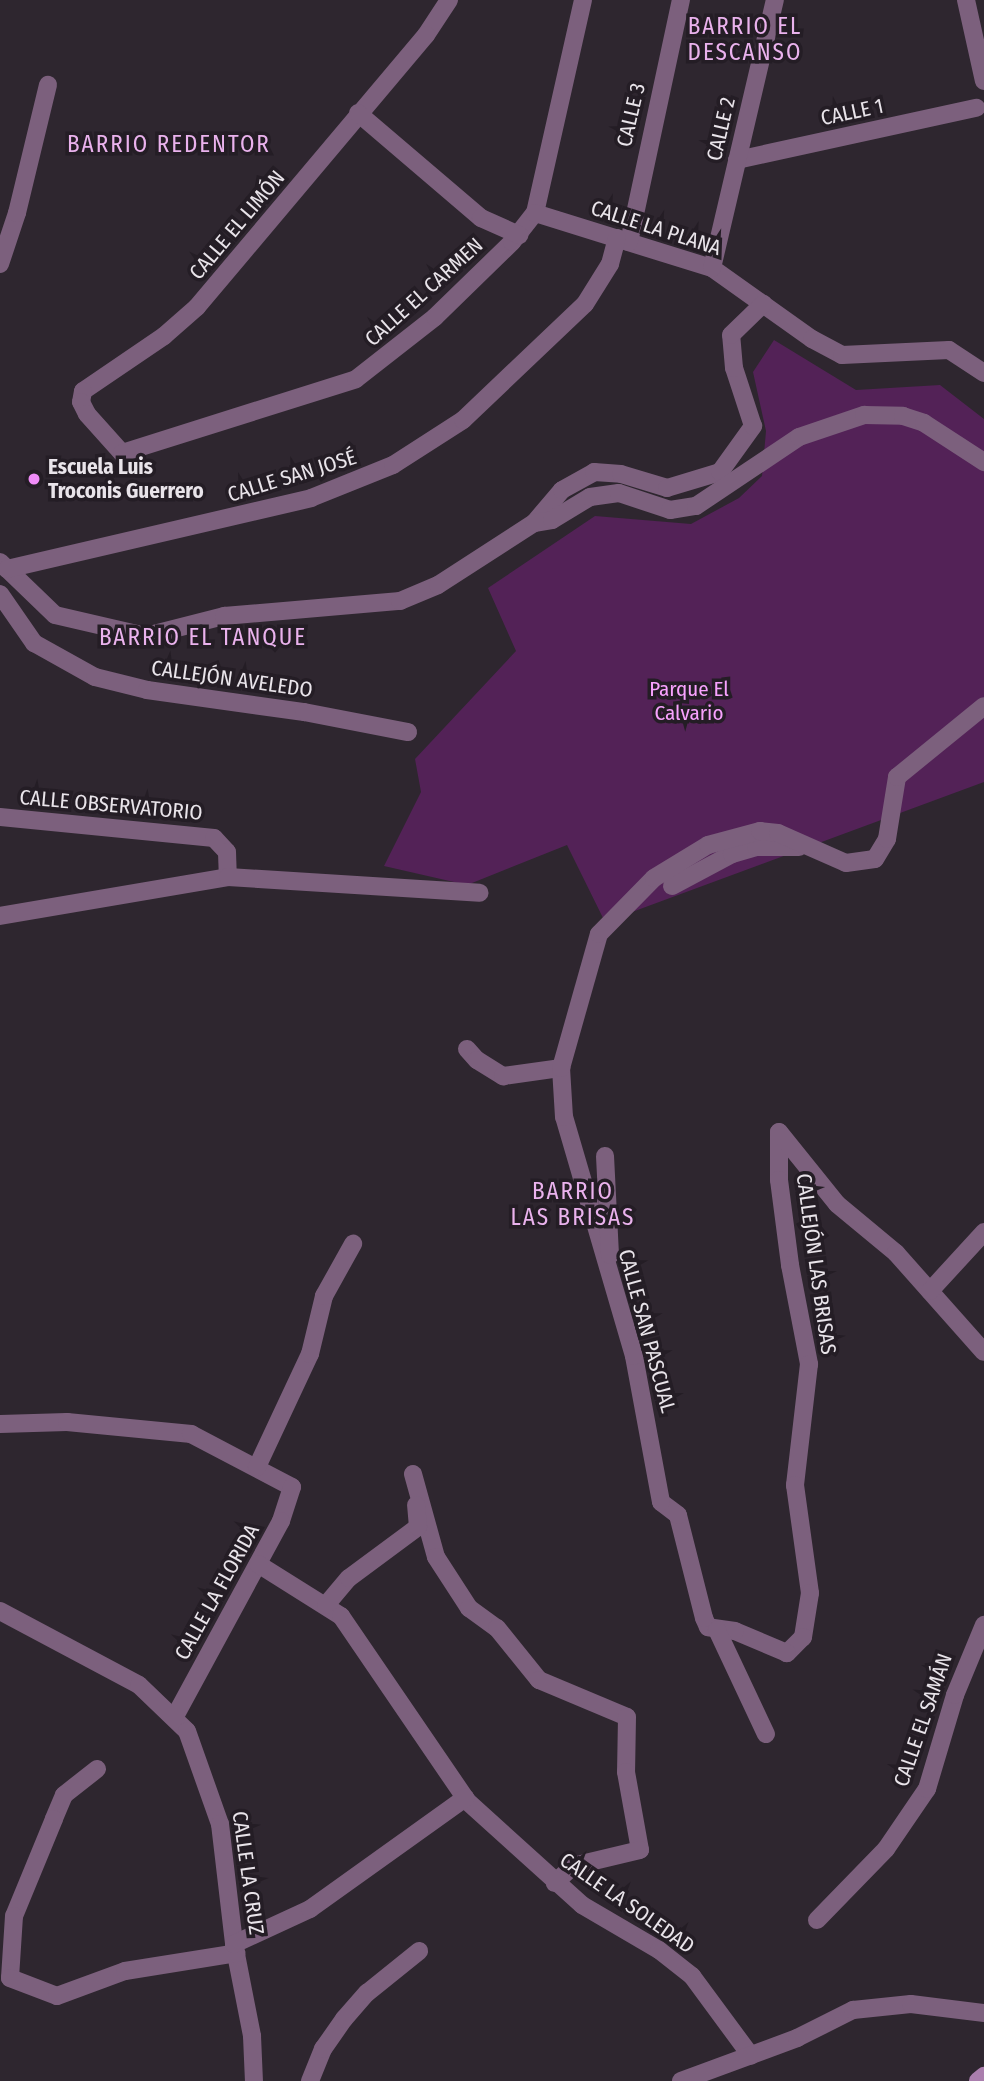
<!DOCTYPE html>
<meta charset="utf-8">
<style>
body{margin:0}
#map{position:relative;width:984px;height:2081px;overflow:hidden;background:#2e262f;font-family:"Fira Sans Condensed",sans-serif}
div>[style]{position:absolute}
.green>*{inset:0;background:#532257}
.street>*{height:18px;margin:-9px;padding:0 9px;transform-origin:9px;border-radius:9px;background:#7c607d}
.secondary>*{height:18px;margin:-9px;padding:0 9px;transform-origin:9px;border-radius:9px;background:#aa7ead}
.dots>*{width:19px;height:19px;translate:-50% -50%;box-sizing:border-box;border:4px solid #241d25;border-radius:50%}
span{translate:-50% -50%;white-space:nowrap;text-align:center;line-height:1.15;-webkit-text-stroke:7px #241d25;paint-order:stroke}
.street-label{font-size:21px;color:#e9e4ea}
.poi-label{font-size:21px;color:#e9e4ea;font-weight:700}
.left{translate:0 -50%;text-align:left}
.park-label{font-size:21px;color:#f8a2fe}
.neighbourhood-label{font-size:23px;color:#eab2ed;letter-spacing:2px}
</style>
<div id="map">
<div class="green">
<i style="clip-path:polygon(774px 340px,856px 390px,940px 385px,984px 419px,984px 782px,605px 922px,567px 845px,467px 885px,384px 866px,421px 792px,415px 759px,516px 651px,488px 588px,595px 516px,691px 524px,739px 498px,762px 476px,766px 431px,753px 372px)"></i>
</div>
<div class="street">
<i style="left:449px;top:0;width:42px;rotate:123.3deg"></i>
<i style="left:426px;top:35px;width:356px;rotate:130.1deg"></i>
<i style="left:197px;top:307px;width:44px;rotate:138.7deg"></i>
<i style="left:164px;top:336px;width:98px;rotate:145.8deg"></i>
<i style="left:83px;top:391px;width:11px;rotate:100deg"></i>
<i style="left:81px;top:402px;width:13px;rotate:63deg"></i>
<i style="left:87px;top:414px;width:52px;rotate:48.1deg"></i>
<i style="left:122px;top:453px;width:245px;rotate:-17.5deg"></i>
<i style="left:356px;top:379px;width:100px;rotate:-38.1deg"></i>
<i style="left:435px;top:317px;width:107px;rotate:-44.2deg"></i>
<i style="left:512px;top:242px;width:37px;rotate:-52deg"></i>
<i style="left:535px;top:213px;width:218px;rotate:-77.3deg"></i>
<i style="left:966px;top:0;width:83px;rotate:77.5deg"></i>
<i style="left:358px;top:113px;width:162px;rotate:40.5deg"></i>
<i style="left:481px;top:218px;width:42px;rotate:24.1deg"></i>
<i style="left:737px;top:160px;width:245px;rotate:-12.3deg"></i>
<i style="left:535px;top:213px;width:185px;rotate:17.3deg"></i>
<i style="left:712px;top:268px;width:123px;rotate:35.4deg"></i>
<i style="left:812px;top:339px;width:34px;rotate:28deg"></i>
<i style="left:842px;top:355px;width:107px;rotate:-2.7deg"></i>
<i style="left:949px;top:350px;width:42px;rotate:33.3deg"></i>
<i style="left:629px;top:242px;width:248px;rotate:-77.9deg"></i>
<i style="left:0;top:264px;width:54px;rotate:-71.6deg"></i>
<i style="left:17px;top:213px;width:132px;rotate:-76.4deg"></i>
<i style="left:712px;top:268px;width:275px;rotate:-76.8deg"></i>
<i style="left:534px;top:523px;width:43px;rotate:-49.7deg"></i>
<i style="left:562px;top:490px;width:37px;rotate:-29deg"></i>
<i style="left:594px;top:472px;width:27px;rotate:4deg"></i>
<i style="left:621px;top:474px;width:48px;rotate:16.9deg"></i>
<i style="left:667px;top:488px;width:55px;rotate:-16.8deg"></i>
<i style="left:720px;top:472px;width:57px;rotate:-54.3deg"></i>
<i style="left:753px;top:426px;width:61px;rotate:-108.1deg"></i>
<i style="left:734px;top:368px;width:33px;rotate:-95deg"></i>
<i style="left:731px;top:335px;width:45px;rotate:-44.1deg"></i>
<i style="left:0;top:562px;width:76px;rotate:43.9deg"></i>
<i style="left:55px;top:615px;width:93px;rotate:13deg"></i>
<i style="left:146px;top:636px;width:81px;rotate:-14.4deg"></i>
<i style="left:224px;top:616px;width:177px;rotate:-4.9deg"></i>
<i style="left:400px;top:601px;width:41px;rotate:-22.8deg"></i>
<i style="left:438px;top:585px;width:114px;rotate:-32.9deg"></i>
<i style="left:534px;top:523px;width:18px;rotate:-9deg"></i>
<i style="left:552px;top:520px;width:44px;rotate:-31.2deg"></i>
<i style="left:590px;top:497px;width:29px;rotate:-8deg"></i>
<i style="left:619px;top:493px;width:54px;rotate:18.4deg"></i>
<i style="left:670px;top:510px;width:26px;rotate:-9deg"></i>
<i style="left:696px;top:506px;width:124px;rotate:-33.8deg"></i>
<i style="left:799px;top:437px;width:69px;rotate:-18.7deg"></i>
<i style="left:864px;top:415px;width:39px;rotate:1deg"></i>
<i style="left:903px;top:416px;width:22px;rotate:18deg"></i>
<i style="left:924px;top:423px;width:72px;rotate:33deg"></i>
<i style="left:7px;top:569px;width:312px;rotate:-13.1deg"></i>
<i style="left:311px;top:498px;width:88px;rotate:-21.9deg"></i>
<i style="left:393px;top:465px;width:83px;rotate:-32.7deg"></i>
<i style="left:463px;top:420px;width:168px;rotate:-43.6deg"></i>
<i style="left:585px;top:304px;width:47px;rotate:-58deg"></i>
<i style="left:610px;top:264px;width:27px;rotate:-75deg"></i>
<i style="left:0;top:594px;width:60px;rotate:55.2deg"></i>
<i style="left:34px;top:643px;width:70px;rotate:29.1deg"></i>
<i style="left:95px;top:677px;width:54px;rotate:14deg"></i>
<i style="left:147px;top:690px;width:159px;rotate:8deg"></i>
<i style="left:304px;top:712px;width:106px;rotate:10.9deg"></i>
<i style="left:0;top:817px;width:215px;rotate:5.6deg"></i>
<i style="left:214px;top:838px;width:19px;rotate:47deg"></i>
<i style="left:227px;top:852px;width:25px;rotate:88deg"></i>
<i style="left:672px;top:886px;width:68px;rotate:-28.1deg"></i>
<i style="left:732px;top:854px;width:25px;rotate:-16deg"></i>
<i style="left:756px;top:847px;width:43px"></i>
<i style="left:0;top:916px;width:231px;rotate:-9.7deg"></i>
<i style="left:228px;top:877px;width:252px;rotate:3.6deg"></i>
<i style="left:467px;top:1049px;width:15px;rotate:48deg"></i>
<i style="left:477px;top:1060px;width:31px;rotate:32deg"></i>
<i style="left:503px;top:1076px;width:59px;rotate:-7.9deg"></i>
<i style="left:779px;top:1132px;width:48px;rotate:90deg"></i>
<i style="left:779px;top:1180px;width:86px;rotate:82.6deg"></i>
<i style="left:790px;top:1265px;width:101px;rotate:79.1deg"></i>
<i style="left:809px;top:1364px;width:122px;rotate:96.6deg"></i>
<i style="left:795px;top:1485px;width:109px;rotate:82.1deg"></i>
<i style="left:810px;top:1593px;width:45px;rotate:99deg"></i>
<i style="left:803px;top:1637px;width:23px;rotate:135deg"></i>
<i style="left:787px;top:1653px;width:56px;rotate:-157.1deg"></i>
<i style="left:735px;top:1631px;width:27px;rotate:-172deg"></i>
<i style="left:708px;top:1627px;width:10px;rotate:-114deg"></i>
<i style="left:704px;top:1618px;width:106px;rotate:-104.2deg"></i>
<i style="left:678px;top:1515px;width:21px;rotate:-143deg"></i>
<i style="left:661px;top:1502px;width:148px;rotate:-100.5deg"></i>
<i style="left:634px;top:1356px;width:249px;rotate:-106.3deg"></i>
<i style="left:564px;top:1117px;width:49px;rotate:-93.5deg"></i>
<i style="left:561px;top:1068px;width:139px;rotate:-74.2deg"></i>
<i style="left:599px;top:934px;width:78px;rotate:-45.5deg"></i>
<i style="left:654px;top:878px;width:63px;rotate:-31.4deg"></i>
<i style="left:708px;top:845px;width:54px;rotate:-15.1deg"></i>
<i style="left:760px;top:831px;width:18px;rotate:6deg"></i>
<i style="left:778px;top:833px;width:74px;rotate:23.8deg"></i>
<i style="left:846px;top:863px;width:29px;rotate:-8deg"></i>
<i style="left:875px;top:859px;width:23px;rotate:-59deg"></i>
<i style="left:887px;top:839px;width:63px;rotate:-80.8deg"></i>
<i style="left:897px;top:777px;width:112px;rotate:-39.2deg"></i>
<i style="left:779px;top:1132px;width:92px;rotate:51.1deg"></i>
<i style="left:837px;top:1204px;width:77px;rotate:39.7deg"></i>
<i style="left:896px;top:1253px;width:132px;rotate:48.4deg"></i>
<i style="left:605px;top:1156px;width:99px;rotate:87.1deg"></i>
<i style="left:930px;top:1291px;width:80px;rotate:-47.5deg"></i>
<i style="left:0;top:1424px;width:67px;rotate:-1.7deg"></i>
<i style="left:67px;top:1422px;width:125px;rotate:5.5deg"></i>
<i style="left:191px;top:1434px;width:114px;rotate:27.7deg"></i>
<i style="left:292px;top:1487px;width:36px;rotate:108deg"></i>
<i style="left:281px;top:1521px;width:222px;rotate:118.5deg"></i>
<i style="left:257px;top:1467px;width:125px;rotate:-64.9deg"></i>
<i style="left:310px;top:1354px;width:60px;rotate:-76.4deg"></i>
<i style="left:324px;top:1296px;width:60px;rotate:-60.9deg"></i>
<i style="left:413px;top:1474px;width:86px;rotate:74.5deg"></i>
<i style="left:436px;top:1557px;width:61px;rotate:57.1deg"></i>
<i style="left:469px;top:1608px;width:34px;rotate:36deg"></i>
<i style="left:497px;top:1628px;width:67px;rotate:51.1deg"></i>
<i style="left:539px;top:1680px;width:95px;rotate:22.8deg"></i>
<i style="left:627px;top:1717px;width:55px;rotate:91deg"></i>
<i style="left:626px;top:1772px;width:79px;rotate:79.8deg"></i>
<i style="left:640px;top:1850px;width:69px;rotate:166.6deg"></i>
<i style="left:573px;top:1866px;width:25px;rotate:137deg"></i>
<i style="left:258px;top:1564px;width:98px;rotate:32.1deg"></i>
<i style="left:341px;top:1616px;width:224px;rotate:55.7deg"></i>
<i style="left:467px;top:1801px;width:155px;rotate:42.1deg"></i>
<i style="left:582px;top:1905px;width:89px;rotate:30.3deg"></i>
<i style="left:659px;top:1950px;width:42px;rotate:38.2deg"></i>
<i style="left:692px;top:1976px;width:99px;rotate:53.6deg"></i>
<i style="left:326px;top:1605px;width:35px;rotate:-50deg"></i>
<i style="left:349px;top:1578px;width:86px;rotate:-36.5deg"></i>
<i style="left:418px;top:1527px;width:22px;rotate:-95deg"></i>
<i style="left:0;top:1611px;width:157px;rotate:28deg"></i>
<i style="left:139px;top:1685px;width:66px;rotate:43.8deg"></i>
<i style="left:187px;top:1731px;width:99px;rotate:70.5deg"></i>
<i style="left:220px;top:1824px;width:121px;rotate:83.3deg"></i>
<i style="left:234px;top:1944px;width:94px;rotate:78.9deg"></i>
<i style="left:252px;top:2036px;width:45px;rotate:87.5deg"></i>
<i style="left:717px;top:1630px;width:115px;rotate:64.8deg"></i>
<i style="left:97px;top:1769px;width:42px;rotate:141.8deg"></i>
<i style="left:64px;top:1795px;width:26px;rotate:113deg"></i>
<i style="left:54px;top:1819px;width:105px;rotate:112.4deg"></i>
<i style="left:14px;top:1916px;width:62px;rotate:93.7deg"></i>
<i style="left:10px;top:1978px;width:50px;rotate:21deg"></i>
<i style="left:57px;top:1996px;width:72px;rotate:-20.2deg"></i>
<i style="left:125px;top:1971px;width:113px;rotate:-9.1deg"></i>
<i style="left:817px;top:1920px;width:99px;rotate:-45.8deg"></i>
<i style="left:886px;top:1849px;width:73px;rotate:-55.7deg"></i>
<i style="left:927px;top:1789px;width:98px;rotate:-73.4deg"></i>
<i style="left:955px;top:1695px;width:76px;rotate:-67.5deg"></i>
<i style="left:234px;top:1944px;width:84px;rotate:-24.7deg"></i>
<i style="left:310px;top:1909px;width:191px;rotate:-35.6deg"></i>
<i style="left:310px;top:2081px;width:35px;rotate:-68deg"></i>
<i style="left:323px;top:2049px;width:37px;rotate:-55deg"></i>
<i style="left:344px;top:2019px;width:35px;rotate:-49deg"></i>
<i style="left:367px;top:1993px;width:67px;rotate:-38.9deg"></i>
<i style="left:681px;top:2081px;width:124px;rotate:-20.3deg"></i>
<i style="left:797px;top:2038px;width:63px;rotate:-26.6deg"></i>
<i style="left:853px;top:2010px;width:58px;rotate:-5.9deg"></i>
<i style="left:911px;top:2004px;width:74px;rotate:7deg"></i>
</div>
<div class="secondary">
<i style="left:978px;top:2081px;width:8px;rotate:-40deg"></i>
</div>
<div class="dots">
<i style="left:34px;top:479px;background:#ef8bf7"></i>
</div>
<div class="street-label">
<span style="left:852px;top:112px;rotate:-12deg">CALLE 1</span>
<span style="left:631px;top:115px;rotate:-77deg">CALLE 3</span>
<span style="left:721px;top:129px;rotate:-77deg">CALLE 2</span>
<span style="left:237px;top:225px;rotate:-50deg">CALLE EL LIMÓN</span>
<span style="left:656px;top:228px;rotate:18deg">CALLE LA PLANA</span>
<span style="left:424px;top:292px;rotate:-42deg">CALLE EL CARMEN</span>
<span style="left:292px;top:476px;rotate:-17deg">CALLE SAN JOSÉ</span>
<span style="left:232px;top:679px;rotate:8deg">CALLEJÓN AVELEDO</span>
<span style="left:111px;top:805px;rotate:5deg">CALLE OBSERVATORIO</span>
<span style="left:816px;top:1264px;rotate:82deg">CALLEJÓN LAS BRISAS</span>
<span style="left:647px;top:1331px;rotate:75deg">CALLE SAN PASCUAL</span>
<span style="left:217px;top:1592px;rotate:-61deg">CALLE LA FLORIDA</span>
<span style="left:923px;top:1720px;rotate:-71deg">CALLE EL SAMÁN</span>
<span style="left:248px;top:1873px;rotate:82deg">CALLE LA CRUZ</span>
<span style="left:627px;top:1903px;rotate:35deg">CALLE LA SOLEDAD</span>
</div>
<div class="poi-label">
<span class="left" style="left:48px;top:479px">Escuela Luis<br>Troconis Guerrero</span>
</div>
<div class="park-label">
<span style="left:689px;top:701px">Parque El<br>Calvario</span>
</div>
<div class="neighbourhood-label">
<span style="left:745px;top:39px">BARRIO EL<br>DESCANSO</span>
<span style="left:169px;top:144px">BARRIO REDENTOR</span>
<span style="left:203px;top:637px">BARRIO EL TANQUE</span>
<span style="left:573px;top:1204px">BARRIO<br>LAS BRISAS</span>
</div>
</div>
